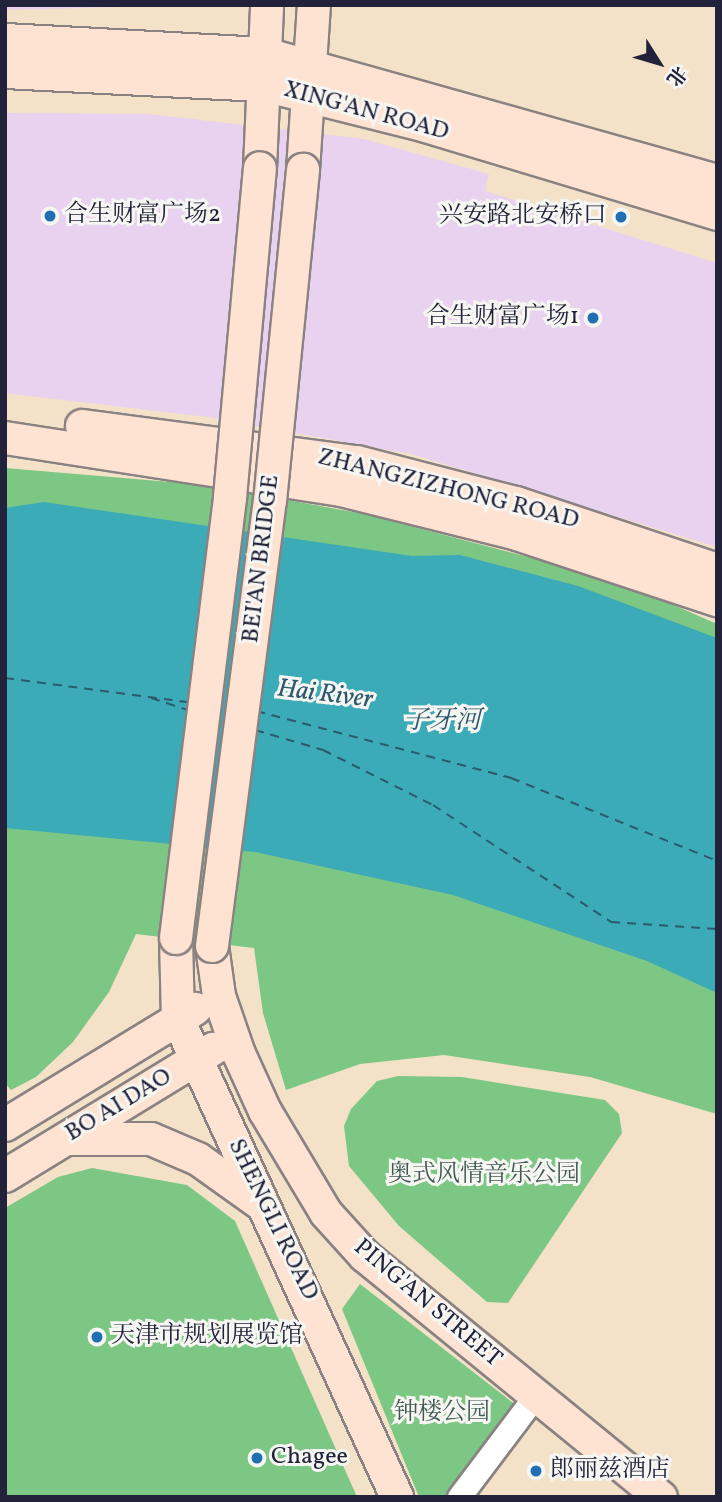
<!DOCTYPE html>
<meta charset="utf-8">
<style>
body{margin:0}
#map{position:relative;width:722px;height:1502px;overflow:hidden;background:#f3e1c8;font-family:Vollkorn,"Noto Serif SC",serif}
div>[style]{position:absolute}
.built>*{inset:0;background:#e8d2ef}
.green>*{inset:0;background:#7dc784}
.water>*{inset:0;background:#3babb7}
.ferry>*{height:2px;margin-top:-1px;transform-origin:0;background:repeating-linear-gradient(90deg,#2c596d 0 9px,transparent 0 16px)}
.roads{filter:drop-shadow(2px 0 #8a8282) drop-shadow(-2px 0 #8a8282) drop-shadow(0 2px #8a8282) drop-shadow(0 -2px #8a8282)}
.street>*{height:23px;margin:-11.5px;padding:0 11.5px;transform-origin:11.5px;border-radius:11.5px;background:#fff}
.secondary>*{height:32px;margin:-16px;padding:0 16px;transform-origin:16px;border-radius:16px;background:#fee3d2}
.bridges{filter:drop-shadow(2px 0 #8a8282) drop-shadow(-2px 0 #8a8282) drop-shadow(0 2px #8a8282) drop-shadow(0 -2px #8a8282)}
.secondary-bridge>*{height:32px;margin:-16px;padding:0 16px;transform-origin:16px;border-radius:16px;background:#fee3d2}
.dots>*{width:19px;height:19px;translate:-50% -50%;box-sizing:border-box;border:4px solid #f6f6f2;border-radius:50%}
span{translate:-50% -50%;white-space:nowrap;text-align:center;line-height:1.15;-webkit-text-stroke:6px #f6f6f2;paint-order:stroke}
.street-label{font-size:24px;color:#22223b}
.poi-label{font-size:24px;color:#22223b}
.left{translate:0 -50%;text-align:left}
.right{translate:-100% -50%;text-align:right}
.park-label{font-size:24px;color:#425c55}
.water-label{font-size:26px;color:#2c596d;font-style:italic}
.frame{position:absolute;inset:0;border:7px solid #22223b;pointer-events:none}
.north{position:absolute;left:624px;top:28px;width:70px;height:70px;-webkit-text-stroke:5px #f6f6f2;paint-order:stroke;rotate:127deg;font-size:19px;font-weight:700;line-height:28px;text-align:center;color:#22223b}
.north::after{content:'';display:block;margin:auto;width:24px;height:32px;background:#22223b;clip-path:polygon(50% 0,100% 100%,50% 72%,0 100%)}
</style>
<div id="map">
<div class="built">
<i style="clip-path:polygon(5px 5px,197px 5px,5px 10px)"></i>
<i style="clip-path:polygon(5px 113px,149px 114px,364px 139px,489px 174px,485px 191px,717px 263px,717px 547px,411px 454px,207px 417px,5px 393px)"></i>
</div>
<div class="green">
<i style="clip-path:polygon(5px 468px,206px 485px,364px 514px,619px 581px,717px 624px,717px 1114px,590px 1077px,444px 1055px,360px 1064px,286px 1090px,263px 1013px,254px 948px,136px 934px,109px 992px,73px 1042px,36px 1077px,11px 1090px,5px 1083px)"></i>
<i style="clip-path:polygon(398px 1076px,462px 1077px,605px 1100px,619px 1114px,622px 1133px,508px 1303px,487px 1302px,399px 1226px,349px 1166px,344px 1126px,351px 1109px,377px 1081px)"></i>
<i style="clip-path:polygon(92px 1168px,187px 1185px,235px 1221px,357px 1497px,5px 1497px,5px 1208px,58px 1177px)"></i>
<i style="clip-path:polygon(360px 1284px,517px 1406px,448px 1497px,419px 1497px,342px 1309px)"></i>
</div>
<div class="water">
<i style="clip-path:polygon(44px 502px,412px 556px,460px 555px,578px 586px,717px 638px,717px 993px,647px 961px,453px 895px,255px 852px,5px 828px,5px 508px)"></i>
</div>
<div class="ferry">
<i style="left:5px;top:678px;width:185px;rotate:7.5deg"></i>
<i style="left:151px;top:698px;width:40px;rotate:18deg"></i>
<i style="left:256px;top:711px;width:264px;rotate:14.7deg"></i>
<i style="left:511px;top:778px;width:222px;rotate:21.9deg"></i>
<i style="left:255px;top:730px;width:71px;rotate:16.4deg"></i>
<i style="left:323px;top:750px;width:123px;rotate:26.6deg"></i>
<i style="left:433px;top:805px;width:213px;rotate:33.3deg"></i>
<i style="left:611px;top:922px;width:106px;rotate:3.8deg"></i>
</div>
<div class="roads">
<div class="street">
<i style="left:459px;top:1497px;width:128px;rotate:-53deg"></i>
</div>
<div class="secondary">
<i style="left:5px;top:40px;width:260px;rotate:3.1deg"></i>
<i style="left:265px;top:54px;width:470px;rotate:15.7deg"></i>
<i style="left:5px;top:72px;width:258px;rotate:2.9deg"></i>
<i style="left:263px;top:85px;width:168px;rotate:14.1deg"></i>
<i style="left:426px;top:126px;width:304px;rotate:16.8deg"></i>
<i style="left:260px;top:168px;width:163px;rotate:-87.5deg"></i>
<i style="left:303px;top:170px;width:165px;rotate:-86.2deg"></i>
<i style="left:82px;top:426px;width:277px;rotate:7.5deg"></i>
<i style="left:357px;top:462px;width:164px;rotate:14.5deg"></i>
<i style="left:516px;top:503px;width:212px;rotate:18.4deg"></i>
<i style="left:5px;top:438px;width:340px;rotate:8.8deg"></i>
<i style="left:341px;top:490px;width:181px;rotate:14deg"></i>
<i style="left:517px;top:534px;width:211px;rotate:18.3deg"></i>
<i style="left:176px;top:938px;width:81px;rotate:88.6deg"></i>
<i style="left:178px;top:1019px;width:526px;rotate:65.38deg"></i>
<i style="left:212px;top:946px;width:50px;rotate:82deg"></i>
<i style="left:219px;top:996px;width:61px;rotate:71deg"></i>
<i style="left:239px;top:1054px;width:63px;rotate:65.5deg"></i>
<i style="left:265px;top:1111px;width:119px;rotate:59.1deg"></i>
<i style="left:326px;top:1213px;width:58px;rotate:47.8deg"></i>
<i style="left:365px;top:1256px;width:382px;rotate:39.2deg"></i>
<i style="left:5px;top:1125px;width:223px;rotate:-31.4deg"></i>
<i style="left:69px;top:1139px;width:82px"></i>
<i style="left:151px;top:1139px;width:51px;rotate:23.1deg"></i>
<i style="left:198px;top:1159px;width:74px;rotate:35.6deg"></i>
<i style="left:5px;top:1176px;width:244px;rotate:-31.4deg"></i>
</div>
</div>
<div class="bridges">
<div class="secondary-bridge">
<i style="left:176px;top:938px;width:444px;rotate:-83deg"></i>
<i style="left:230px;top:497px;width:330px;rotate:-84.8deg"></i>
<i style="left:212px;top:946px;width:449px;rotate:-82.6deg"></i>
<i style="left:270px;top:501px;width:333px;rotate:-84.3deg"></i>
</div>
</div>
<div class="dots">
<i style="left:50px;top:216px;background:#1f6fb2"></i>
<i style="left:621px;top:217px;background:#1f6fb2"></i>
<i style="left:593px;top:318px;background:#1f6fb2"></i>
<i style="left:97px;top:1337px;background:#1f6fb2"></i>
<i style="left:257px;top:1458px;background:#1f6fb2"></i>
<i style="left:536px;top:1471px;background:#1f6fb2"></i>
</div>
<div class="street-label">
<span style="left:366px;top:112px;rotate:15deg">XING'AN ROAD</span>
<span style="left:448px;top:490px;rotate:14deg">ZHANGZIZHONG ROAD</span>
<span style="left:262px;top:559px;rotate:-83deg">BEI'AN BRIDGE</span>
<span style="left:119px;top:1106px;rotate:-31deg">BO AI DAO</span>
<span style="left:272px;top:1220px;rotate:64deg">SHENGLI ROAD</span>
<span style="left:427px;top:1304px;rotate:40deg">PING'AN STREET</span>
</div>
<div class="poi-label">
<span class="left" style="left:64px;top:216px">合生财富广场2</span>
<span class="right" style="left:607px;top:217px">兴安路北安桥口</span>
<span class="right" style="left:579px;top:318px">合生财富广场1</span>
<span class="left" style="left:111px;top:1337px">天津市规划展览馆</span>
<span class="left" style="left:271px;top:1458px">Chagee</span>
<span class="left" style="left:550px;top:1471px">郎丽兹酒店</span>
</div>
<div class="park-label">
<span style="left:484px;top:1176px">奥式风情音乐公园</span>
<span style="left:442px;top:1414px">钟楼公园</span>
</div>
<div class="water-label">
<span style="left:325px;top:695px;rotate:7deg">Hai River</span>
<span style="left:442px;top:722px">子牙河</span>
</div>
<div class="frame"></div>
<div class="north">北</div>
</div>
